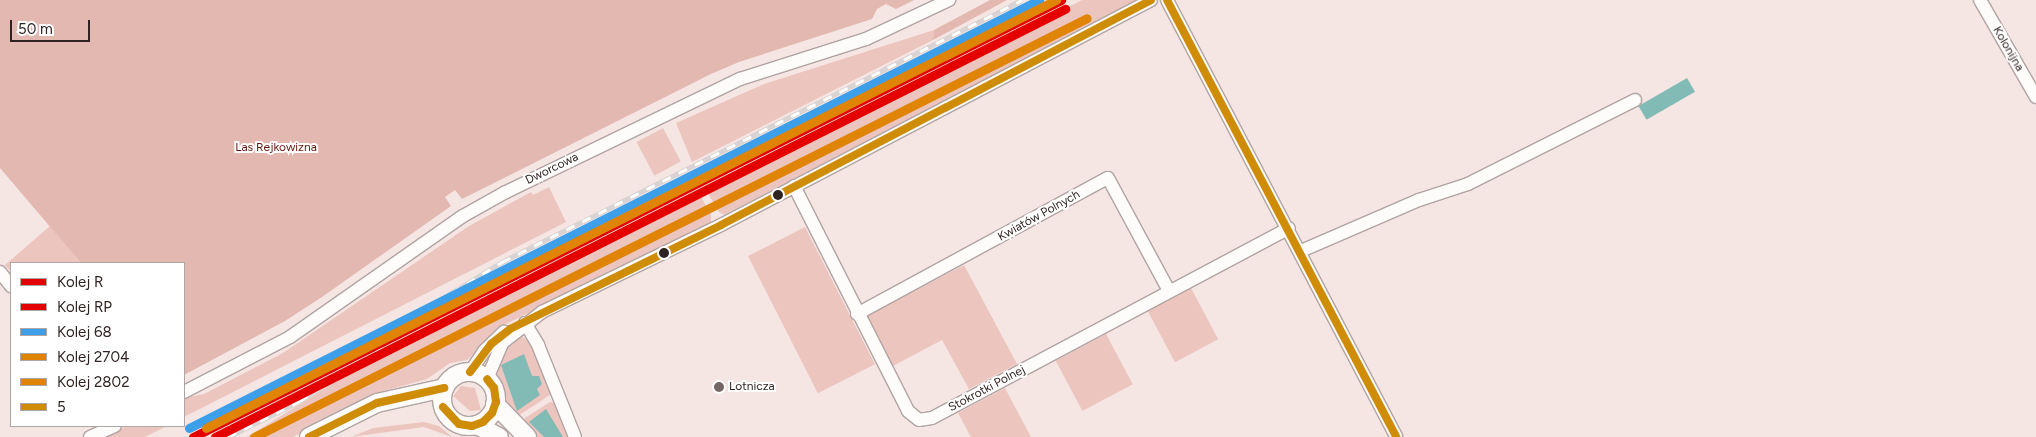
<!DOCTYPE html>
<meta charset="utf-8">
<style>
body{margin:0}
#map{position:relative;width:2036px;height:437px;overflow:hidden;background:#f5e6e4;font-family:Figtree,sans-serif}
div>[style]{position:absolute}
.green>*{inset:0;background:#ecc5bf;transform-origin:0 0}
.forest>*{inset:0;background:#e3b8b0}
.water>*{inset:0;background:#82bab6;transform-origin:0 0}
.roads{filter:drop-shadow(1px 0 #b0a4a2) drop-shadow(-1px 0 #b0a4a2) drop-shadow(0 1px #b0a4a2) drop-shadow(0 -1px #b0a4a2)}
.street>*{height:12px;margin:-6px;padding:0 6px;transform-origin:6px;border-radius:6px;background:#fefbfb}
.secondary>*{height:18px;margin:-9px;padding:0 9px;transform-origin:9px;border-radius:9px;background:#fefbfb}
.secondary>.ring{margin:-9px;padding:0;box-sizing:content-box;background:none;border:18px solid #fefbfb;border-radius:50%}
.rail>*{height:5px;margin-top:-2.5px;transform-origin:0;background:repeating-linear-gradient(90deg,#fff 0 9px,#d9d4d3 0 18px);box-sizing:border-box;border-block:1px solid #d9d4d3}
.bus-1>*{height:8px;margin:-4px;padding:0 4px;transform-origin:4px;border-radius:4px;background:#cf8c07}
.rail-1>*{height:9px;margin:-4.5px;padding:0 4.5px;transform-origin:4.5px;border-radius:4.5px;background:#e50000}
.rail-2>*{height:9px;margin:-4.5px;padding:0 4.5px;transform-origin:4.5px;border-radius:4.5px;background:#e50000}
.rail-3>*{height:9px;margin:-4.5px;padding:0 4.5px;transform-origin:4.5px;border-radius:4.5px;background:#3d9ee9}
.rail-4>*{height:9px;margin:-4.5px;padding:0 4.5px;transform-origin:4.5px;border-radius:4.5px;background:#e08405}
.rail-5>*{height:9px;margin:-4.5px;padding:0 4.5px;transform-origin:4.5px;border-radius:4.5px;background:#e08405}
.dots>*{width:14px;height:14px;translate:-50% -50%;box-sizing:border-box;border:2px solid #fff;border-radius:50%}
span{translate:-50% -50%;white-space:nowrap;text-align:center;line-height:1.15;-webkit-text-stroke:4px #fff;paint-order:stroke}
.street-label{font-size:12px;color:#2f2321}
.park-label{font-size:12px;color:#65150d}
.poi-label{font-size:12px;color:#2f2321}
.left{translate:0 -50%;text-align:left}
.legend{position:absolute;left:10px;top:262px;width:175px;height:165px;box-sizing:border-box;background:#fff;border:1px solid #aca7a6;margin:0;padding:6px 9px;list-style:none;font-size:15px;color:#2f2321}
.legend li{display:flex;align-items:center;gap:10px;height:25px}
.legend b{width:25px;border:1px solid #aca7a6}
.scale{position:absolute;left:10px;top:20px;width:80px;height:22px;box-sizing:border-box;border:2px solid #2f2321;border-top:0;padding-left:6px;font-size:15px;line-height:18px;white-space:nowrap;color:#2f2321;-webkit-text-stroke:4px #fff;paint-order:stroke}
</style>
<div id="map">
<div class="green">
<i style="clip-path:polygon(1082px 0,1138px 0,724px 215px,719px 212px,706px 190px)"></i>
<i style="clip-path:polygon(934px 30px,933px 40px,692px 162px,676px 123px,764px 84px)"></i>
<i style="left:663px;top:128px;width:38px;height:30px;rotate:62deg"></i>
<i style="clip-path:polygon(549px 187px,566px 222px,184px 417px,184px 398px,204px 394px,283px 353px,469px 226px,531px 192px,533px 195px)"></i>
<i style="clip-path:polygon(699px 193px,711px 215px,711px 222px,506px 324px,467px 360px,450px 363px,427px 379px,373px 394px,293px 437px,247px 437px,340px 379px)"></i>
<i style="clip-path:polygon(50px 226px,81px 263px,11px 263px,11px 272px,5px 265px)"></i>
<i style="left:805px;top:227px;width:154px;height:64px;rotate:63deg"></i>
<i style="clip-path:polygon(964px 265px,1017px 364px,969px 389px,942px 340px,893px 366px,867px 316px)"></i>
<i style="left:1191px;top:288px;width:58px;height:49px;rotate:62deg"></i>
<i style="left:1106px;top:334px;width:57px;height:57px;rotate:62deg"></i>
<i style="clip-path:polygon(523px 337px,530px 343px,553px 393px,518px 416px,504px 401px,496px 370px,497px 361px,514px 338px)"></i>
<i style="clip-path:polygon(461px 386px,475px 388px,481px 410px,470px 411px,453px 396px)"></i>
<i style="clip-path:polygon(1005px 388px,1031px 437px,971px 437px,958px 413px)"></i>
<i style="clip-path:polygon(550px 402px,556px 403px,571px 437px,536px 437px,524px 425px,525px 418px)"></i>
<i style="clip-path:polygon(424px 422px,439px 426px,452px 437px,424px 427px,351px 437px,373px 428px)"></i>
<i style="clip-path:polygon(127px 426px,167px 426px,145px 437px,105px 437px)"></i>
</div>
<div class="forest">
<i style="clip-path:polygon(0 0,914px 0,896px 9px,886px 4px,877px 9px,872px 19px,739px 62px,711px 74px,462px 199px,455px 190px,445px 197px,451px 206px,322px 297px,285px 321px,184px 375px,184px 263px,81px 263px,0 168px)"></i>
<i style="clip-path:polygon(990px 0,1007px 0,933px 40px,934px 30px)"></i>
</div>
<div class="water">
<i style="left:1687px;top:78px;width:16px;height:56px;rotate:60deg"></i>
<i style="clip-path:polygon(524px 354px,532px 376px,539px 376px,542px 384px,537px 389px,540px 395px,517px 411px,501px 365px)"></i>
<i style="clip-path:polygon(546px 409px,563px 437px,544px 437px,529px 422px)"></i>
</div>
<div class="roads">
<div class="street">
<i style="left:1167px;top:0;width:493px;rotate:62.3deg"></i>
<i style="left:1980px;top:0;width:112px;rotate:60deg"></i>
<i style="left:794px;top:186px;width:252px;rotate:63.1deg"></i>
<i style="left:908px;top:411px;width:14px;rotate:39deg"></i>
<i style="left:919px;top:420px;width:13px;rotate:-9deg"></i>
<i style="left:932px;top:418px;width:404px;rotate:-28deg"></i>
<i style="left:1301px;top:251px;width:129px;rotate:-23.4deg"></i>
<i style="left:1419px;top:200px;width:52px;rotate:-18.1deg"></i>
<i style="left:1468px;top:184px;width:187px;rotate:-26.7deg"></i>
<i style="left:0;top:272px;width:18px;rotate:52deg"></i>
<i style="left:857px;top:314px;width:285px;rotate:-28.5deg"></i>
<i style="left:1108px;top:178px;width:128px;rotate:61.6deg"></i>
<i style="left:525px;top:323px;width:26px;rotate:59deg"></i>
<i style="left:538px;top:345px;width:99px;rotate:68.1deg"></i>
<i style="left:470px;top:372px;width:25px;rotate:-56deg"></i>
<i style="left:484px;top:351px;width:28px;rotate:-44deg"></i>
<i style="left:487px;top:379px;width:39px;rotate:-67deg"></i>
<i style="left:502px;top:343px;width:51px;rotate:-37.8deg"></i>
<i style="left:542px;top:312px;width:199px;rotate:-25.9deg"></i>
<i style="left:721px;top:225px;width:485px;rotate:-27.6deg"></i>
<i style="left:184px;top:392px;width:119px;rotate:-27.4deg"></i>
<i style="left:290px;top:337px;width:211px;rotate:-35deg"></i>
<i style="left:463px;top:216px;width:49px;rotate:-29.2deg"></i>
<i style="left:506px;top:192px;width:260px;rotate:-25.8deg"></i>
<i style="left:740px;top:79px;width:132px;rotate:-17.6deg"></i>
<i style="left:866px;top:39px;width:92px;rotate:-25.2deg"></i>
<i style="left:90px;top:437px;width:27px;rotate:-24deg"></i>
</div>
<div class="secondary">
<i class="ring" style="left:442px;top:372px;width:36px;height:36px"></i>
<i style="left:495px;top:404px;width:46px;rotate:45.9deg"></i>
<i style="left:477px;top:425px;width:25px;rotate:29deg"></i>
<i style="left:309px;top:437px;width:76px;rotate:-26.6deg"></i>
<i style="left:377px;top:403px;width:69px;rotate:-12.6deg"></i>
</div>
</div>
<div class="rail">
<i style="left:329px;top:368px;width:203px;rotate:-31.5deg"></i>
<i style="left:502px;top:262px;width:582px;rotate:-26.74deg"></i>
<i style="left:228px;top:437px;width:80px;rotate:-26.6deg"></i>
<i style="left:300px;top:401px;width:225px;rotate:-33.1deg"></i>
<i style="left:489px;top:278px;width:618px;rotate:-26.73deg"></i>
</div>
<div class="bus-1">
<i style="left:1167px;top:0;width:493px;rotate:62.3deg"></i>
<i style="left:470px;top:372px;width:35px;rotate:-53deg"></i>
<i style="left:491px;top:344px;width:24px;rotate:-38deg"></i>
<i style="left:510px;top:329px;width:235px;rotate:-26.2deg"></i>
<i style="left:721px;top:225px;width:485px;rotate:-27.6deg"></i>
<i style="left:443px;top:407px;width:23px;rotate:47deg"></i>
<i style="left:459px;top:424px;width:13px;rotate:9deg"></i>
<i style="left:472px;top:426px;width:12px;rotate:-20deg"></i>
<i style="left:483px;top:422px;width:13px;rotate:-45deg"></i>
<i style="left:492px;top:413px;width:12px;rotate:-70deg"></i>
<i style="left:496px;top:402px;width:14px;rotate:-98deg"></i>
<i style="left:494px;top:388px;width:11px;rotate:-128deg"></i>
<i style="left:309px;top:437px;width:76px;rotate:-26.6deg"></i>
<i style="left:377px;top:403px;width:69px;rotate:-12.6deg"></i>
</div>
<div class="rail-1">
<i style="left:193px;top:437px;width:972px;rotate:-26.72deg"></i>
</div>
<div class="rail-2">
<i style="left:215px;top:437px;width:952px;rotate:-26.73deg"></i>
</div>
<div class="rail-3">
<i style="left:189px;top:428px;width:952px;rotate:-26.73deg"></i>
</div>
<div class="rail-4">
<i style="left:206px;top:428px;width:952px;rotate:-26.73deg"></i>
</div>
<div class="rail-5">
<i style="left:254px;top:437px;width:932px;rotate:-26.7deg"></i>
</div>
<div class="dots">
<i style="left:778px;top:195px;background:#2f2321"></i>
<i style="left:664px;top:253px;background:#2f2321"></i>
<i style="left:719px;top:387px;background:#746765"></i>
</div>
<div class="street-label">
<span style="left:2008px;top:49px;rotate:60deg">Kolonijna</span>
<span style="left:552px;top:169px;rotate:-26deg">Dworcowa</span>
<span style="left:1039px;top:216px;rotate:-29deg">Kwiatów Polnych</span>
<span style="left:987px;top:389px;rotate:-28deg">Stokrotki Polnej</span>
</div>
<div class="park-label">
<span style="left:276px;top:148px">Las Rejkowizna</span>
</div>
<div class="poi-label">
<span class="left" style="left:729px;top:387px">Lotnicza</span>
</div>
<ul class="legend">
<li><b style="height:6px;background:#e50000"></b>Kolej R</li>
<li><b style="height:6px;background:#e50000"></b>Kolej RP</li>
<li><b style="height:6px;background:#3d9ee9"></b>Kolej 68</li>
<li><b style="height:6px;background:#e08405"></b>Kolej 2704</li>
<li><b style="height:6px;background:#e08405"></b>Kolej 2802</li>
<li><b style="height:6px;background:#cf8c07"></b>5</li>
</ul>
<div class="scale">50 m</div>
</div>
